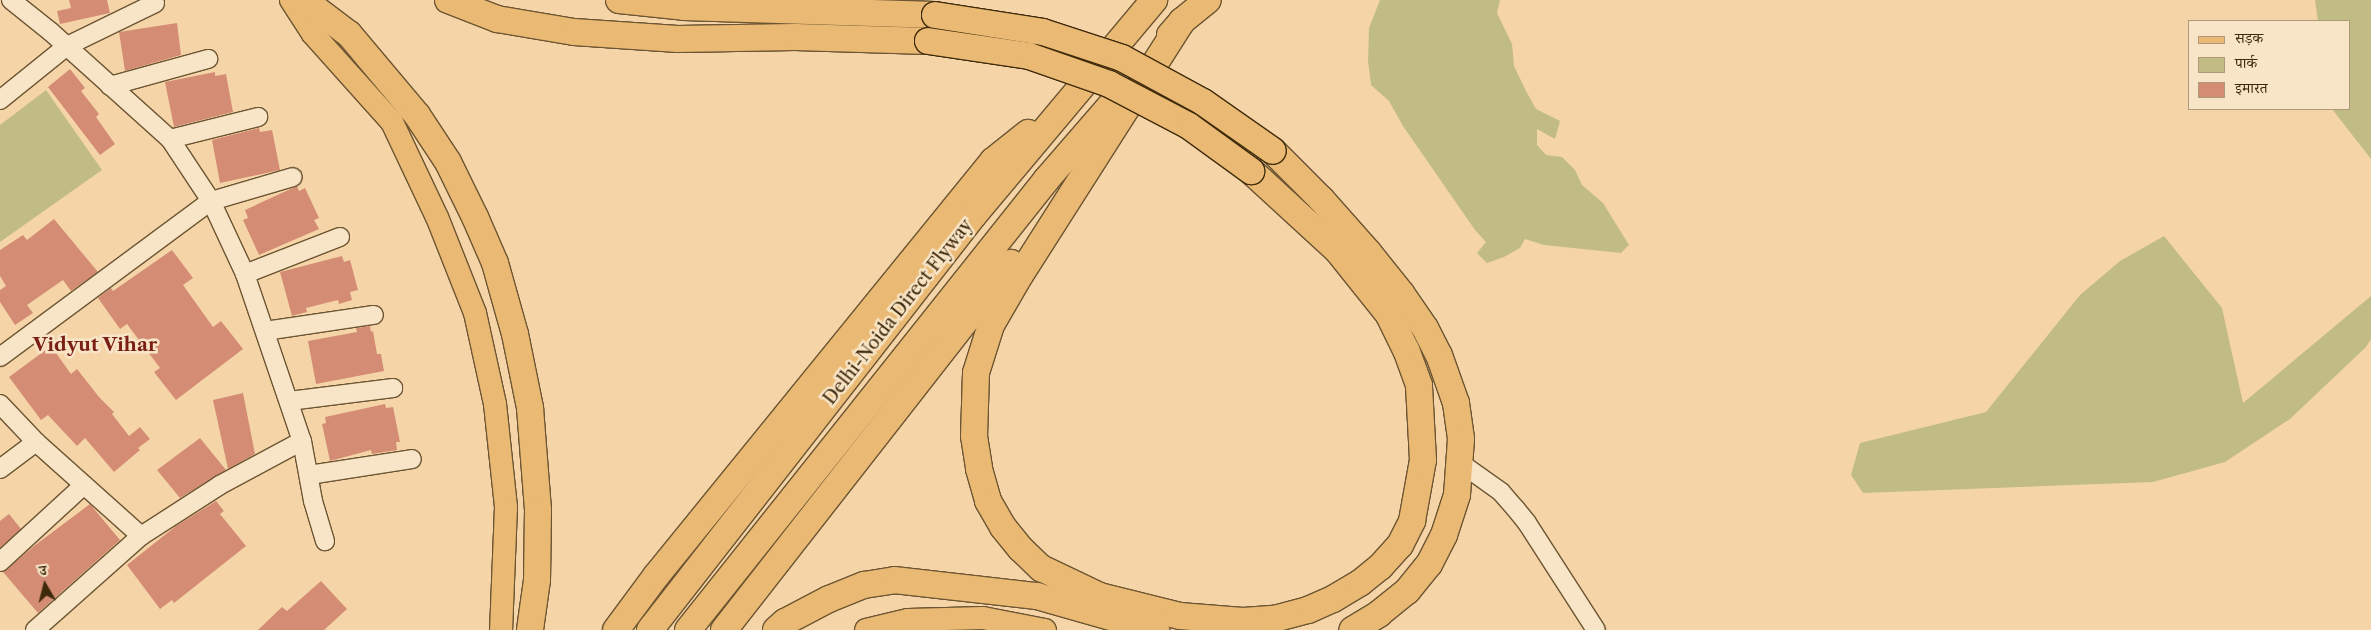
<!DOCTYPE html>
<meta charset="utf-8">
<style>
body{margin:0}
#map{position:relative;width:2371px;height:630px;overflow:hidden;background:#f5d5a8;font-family:"Libre Caslon Text","Noto Serif Devanagari",serif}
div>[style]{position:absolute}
.green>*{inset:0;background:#c1bc84}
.building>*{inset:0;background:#d48d74}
.roads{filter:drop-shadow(1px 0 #6c5532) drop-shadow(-1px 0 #6c5532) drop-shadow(0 1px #6c5532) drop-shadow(0 -1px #6c5532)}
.minor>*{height:18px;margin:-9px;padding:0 9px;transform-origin:9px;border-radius:9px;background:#f8e4c6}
.major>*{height:22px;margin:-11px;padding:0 11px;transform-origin:11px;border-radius:11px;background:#eaba74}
.highway>*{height:26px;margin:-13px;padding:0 13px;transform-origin:13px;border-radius:13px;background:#eaba74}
.bridges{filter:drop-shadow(1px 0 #3e2a0a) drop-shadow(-1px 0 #3e2a0a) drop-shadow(0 1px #3e2a0a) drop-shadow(0 -1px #3e2a0a)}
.highway-bridge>*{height:26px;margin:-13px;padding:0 13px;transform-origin:13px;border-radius:13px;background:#eaba74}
span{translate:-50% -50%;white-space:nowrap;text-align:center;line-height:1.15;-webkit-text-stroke:5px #f8e4c6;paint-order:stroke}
.street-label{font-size:18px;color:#3e2a0a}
.neighbourhood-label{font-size:19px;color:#7a1f14;font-weight:700}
.legend{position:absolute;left:2188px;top:20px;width:162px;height:90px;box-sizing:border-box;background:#f8e4c6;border:1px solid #ae9a7b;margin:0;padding:6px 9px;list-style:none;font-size:15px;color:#3e2a0a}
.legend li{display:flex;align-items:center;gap:10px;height:25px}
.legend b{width:25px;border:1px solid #ae9a7b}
.north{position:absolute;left:20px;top:560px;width:50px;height:50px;-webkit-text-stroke:4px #f8e4c6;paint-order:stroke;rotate:352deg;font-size:14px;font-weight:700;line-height:20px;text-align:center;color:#3e2a0a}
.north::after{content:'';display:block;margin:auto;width:18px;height:22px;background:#3e2a0a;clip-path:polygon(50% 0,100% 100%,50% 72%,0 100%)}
</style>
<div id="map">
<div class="green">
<i style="clip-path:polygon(1380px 0,1500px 0,1497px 13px,1512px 44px,1514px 66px,1526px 91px,1536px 109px,1560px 121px,1555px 139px,1537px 129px,1537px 145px,1546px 155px,1562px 157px,1575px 170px,1582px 185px,1603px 203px,1629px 245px,1621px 253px,1544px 245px,1525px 239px,1520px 248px,1504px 257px,1487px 263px,1477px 253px,1486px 242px,1475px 230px,1403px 126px,1389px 101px,1371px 85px,1368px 61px,1369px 28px)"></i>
<i style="clip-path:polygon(2315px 0,2371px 0,2371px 159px,2332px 109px,2350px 109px,2350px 21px,2318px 21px)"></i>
<i style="clip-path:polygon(46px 90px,102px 170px,0 242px,0 125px)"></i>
<i style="clip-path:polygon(2164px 236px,2222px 308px,2243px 403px,2371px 296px,2371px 339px,2366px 347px,2290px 419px,2225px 462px,2153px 482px,1863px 493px,1851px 475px,1860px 443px,1986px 412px,2080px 295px,2120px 261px)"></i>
</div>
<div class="building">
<i style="clip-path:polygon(69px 0,107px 0,110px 13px,60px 24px,57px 11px,71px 8px)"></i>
<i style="clip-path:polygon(177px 23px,181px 55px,125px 71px,119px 32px)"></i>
<i style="clip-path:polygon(70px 69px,85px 88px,81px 91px,99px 114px,96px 117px,115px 144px,100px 155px,48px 87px)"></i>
<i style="clip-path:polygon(215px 72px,215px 76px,226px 74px,233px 112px,174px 127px,165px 82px)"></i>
<i style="clip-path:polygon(259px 128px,260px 132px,272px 130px,280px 170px,220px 183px,212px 140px)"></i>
<i style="clip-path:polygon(297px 186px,299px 191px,305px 188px,319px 218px,314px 220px,319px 229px,259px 255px,243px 220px,248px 218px,245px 210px)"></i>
<i style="clip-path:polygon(54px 219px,98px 272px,71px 291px,63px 280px,27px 305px,33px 313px,15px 325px,0 302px,0 290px,6px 286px,0 276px,0 250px,23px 235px,27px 240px)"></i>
<i style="clip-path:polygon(172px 250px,193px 278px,183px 285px,213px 327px,221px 321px,243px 349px,176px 400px,154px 372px,160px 368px,127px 324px,120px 329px,98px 298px,111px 288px,113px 291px)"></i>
<i style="clip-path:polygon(342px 256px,344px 262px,350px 260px,358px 290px,350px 292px,352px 300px,339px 304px,338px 300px,306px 308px,307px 312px,292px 316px,280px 272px)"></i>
<i style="clip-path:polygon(370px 326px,371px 332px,373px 331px,377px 354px,381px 354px,384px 371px,316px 384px,308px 341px,357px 332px,356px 328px)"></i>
<i style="clip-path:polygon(51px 346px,71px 374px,77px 369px,99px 397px,114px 412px,112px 414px,129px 436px,140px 427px,150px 439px,138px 448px,140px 450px,114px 472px,85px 438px,77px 446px,48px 415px,41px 420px,9px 377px)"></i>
<i style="clip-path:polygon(243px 393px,255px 454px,228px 469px,213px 400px)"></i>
<i style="clip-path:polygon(385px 404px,386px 408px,393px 407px,400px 442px,396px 442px,397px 450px,372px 454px,371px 450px,330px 461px,322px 424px,326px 423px,325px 417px)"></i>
<i style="clip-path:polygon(200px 438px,226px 470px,180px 498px,157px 470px)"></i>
<i style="clip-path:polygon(216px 501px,224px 511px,220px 514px,246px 546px,174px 603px,172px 600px,160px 609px,127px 565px,176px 526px)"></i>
<i style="clip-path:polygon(90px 504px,120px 540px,38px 613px,3px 572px,34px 546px)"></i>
<i style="clip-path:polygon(9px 514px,21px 529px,0 548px,0 521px)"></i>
<i style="clip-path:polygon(321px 581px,347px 609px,324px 630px,258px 630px,282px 607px,287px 611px)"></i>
</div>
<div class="roads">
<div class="minor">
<i style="left:11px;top:0;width:51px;rotate:38.7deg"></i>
<i style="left:51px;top:32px;width:160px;rotate:42deg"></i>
<i style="left:170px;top:139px;width:74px;rotate:56.5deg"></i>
<i style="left:211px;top:201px;width:81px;rotate:65deg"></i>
<i style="left:245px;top:274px;width:176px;rotate:71.2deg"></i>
<i style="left:302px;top:441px;width:61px;rotate:79.6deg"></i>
<i style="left:313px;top:501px;width:42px;rotate:73.3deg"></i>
<i style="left:110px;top:86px;width:102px;rotate:-15.4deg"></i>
<i style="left:0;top:100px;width:86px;rotate:-38.9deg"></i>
<i style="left:67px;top:46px;width:98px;rotate:-26deg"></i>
<i style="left:170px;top:139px;width:91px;rotate:-14deg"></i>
<i style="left:245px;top:274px;width:102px;rotate:-21.3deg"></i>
<i style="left:265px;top:331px;width:110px;rotate:-8.4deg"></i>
<i style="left:0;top:357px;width:262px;rotate:-36.5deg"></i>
<i style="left:211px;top:201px;width:85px;rotate:-16.3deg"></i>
<i style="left:289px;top:401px;width:105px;rotate:-7.1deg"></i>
<i style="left:0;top:404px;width:52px;rotate:46.5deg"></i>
<i style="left:36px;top:442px;width:141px;rotate:41.8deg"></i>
<i style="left:1459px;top:462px;width:52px;rotate:35.5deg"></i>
<i style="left:1501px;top:492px;width:21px;rotate:49deg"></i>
<i style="left:1515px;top:508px;width:19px;rotate:51deg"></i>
<i style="left:1527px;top:523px;width:127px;rotate:57.2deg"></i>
<i style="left:0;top:469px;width:45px;rotate:-36.9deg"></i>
<i style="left:309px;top:475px;width:104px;rotate:-8.8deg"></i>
<i style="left:0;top:562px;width:114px;rotate:-42.5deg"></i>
<i style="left:35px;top:630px;width:142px;rotate:-41.6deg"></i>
<i style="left:141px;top:536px;width:94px;rotate:-32.8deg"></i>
<i style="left:220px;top:485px;width:93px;rotate:-28.2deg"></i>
</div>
<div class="major">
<i style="left:291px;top:0;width:40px;rotate:57.1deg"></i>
<i style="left:313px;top:34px;width:118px;rotate:48.1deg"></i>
<i style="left:392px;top:122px;width:105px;rotate:64.7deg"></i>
<i style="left:437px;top:217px;width:103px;rotate:68.4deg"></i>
<i style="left:475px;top:313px;width:93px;rotate:77.6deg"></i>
<i style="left:495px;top:404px;width:104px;rotate:83.9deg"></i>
<i style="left:506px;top:507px;width:123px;rotate:92.3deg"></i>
<i style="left:866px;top:630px;width:43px;rotate:-13.4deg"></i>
<i style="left:908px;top:620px;width:75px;rotate:-1.5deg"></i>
<i style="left:983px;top:618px;width:63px;rotate:11deg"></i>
</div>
<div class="highway">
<i style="left:304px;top:0;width:56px;rotate:37.1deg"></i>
<i style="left:349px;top:34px;width:106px;rotate:50deg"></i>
<i style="left:417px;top:115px;width:56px;rotate:56.6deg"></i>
<i style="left:448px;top:162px;width:61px;rotate:63.9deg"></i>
<i style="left:475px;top:217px;width:50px;rotate:66.5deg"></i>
<i style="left:495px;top:263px;width:74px;rotate:74.3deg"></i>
<i style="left:515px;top:334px;width:76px;rotate:78.5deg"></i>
<i style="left:530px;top:408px;width:102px;rotate:85.5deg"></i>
<i style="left:538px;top:510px;width:70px;rotate:90.8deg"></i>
<i style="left:537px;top:580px;width:50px;rotate:98deg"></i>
<i style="left:448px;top:0;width:53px;rotate:21.2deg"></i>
<i style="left:497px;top:19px;width:78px;rotate:9.6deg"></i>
<i style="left:574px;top:32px;width:104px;rotate:3.9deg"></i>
<i style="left:678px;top:39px;width:117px;rotate:-1deg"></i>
<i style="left:795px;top:37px;width:133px;rotate:1.7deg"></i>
<i style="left:619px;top:0;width:65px;rotate:6.1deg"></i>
<i style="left:684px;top:7px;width:251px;rotate:1.8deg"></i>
<i style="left:1182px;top:21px;width:301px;rotate:122.5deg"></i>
<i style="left:1020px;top:275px;width:58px;rotate:120.1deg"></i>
<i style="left:991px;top:325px;width:50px;rotate:107.4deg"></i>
<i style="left:976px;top:373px;width:63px;rotate:91.8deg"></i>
<i style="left:974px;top:436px;width:33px;rotate:81deg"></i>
<i style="left:979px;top:469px;width:33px;rotate:74deg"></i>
<i style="left:988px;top:501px;width:30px;rotate:60deg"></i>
<i style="left:1003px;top:527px;width:28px;rotate:51deg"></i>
<i style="left:1021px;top:549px;width:28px;rotate:44deg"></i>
<i style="left:1041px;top:568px;width:65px;rotate:25.4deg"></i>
<i style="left:1100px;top:596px;width:82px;rotate:14deg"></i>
<i style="left:1180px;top:616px;width:63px;rotate:4.5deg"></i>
<i style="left:1243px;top:621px;width:31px;rotate:-4deg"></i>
<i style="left:1274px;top:619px;width:35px;rotate:-15deg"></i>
<i style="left:1308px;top:610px;width:27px;rotate:-24deg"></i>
<i style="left:1333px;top:599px;width:31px;rotate:-31deg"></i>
<i style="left:1360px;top:583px;width:26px;rotate:-39deg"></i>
<i style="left:1380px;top:567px;width:30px;rotate:-48deg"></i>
<i style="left:1400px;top:545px;width:27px;rotate:-63deg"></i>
<i style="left:1412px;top:521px;width:62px;rotate:-79.8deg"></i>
<i style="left:1423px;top:460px;width:75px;rotate:-93.1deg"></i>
<i style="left:1419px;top:385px;width:37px;rotate:-110deg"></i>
<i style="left:1406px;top:350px;width:39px;rotate:-116deg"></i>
<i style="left:1389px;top:315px;width:82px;rotate:-128.6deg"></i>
<i style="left:1338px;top:251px;width:118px;rotate:-137.4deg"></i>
<i style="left:1170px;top:35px;width:18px;rotate:-49deg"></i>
<i style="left:1182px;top:21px;width:33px;rotate:-39deg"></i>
<i style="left:1273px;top:151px;width:68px;rotate:45deg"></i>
<i style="left:1321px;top:199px;width:71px;rotate:48.4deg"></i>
<i style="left:1368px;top:252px;width:53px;rotate:51.2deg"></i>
<i style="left:1401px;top:293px;width:42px;rotate:55.6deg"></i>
<i style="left:1425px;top:328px;width:30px;rotate:63deg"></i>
<i style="left:1439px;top:355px;width:51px;rotate:70.5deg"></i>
<i style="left:1456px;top:403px;width:36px;rotate:82deg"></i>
<i style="left:1461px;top:439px;width:56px;rotate:94.1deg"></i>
<i style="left:1457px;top:495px;width:42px;rotate:108deg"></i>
<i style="left:1444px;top:535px;width:33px;rotate:117deg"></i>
<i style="left:1429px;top:564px;width:35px;rotate:129deg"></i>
<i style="left:1407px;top:591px;width:36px;rotate:141deg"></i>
<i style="left:1379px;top:614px;width:31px;rotate:149deg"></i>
<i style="left:616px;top:630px;width:67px;rotate:-53.5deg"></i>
<i style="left:656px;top:576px;width:535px;rotate:-50.92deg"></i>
<i style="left:993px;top:161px;width:45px;rotate:-38.7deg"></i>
<i style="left:650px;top:630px;width:525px;rotate:-52.04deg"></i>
<i style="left:973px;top:216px;width:282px;rotate:-50deg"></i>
<i style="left:688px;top:630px;width:576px;rotate:-51.48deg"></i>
<i style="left:1047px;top:179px;width:98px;rotate:-49.1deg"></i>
<i style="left:724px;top:630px;width:466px;rotate:-52deg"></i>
<i style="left:776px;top:630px;width:12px;rotate:-42deg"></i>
<i style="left:785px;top:622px;width:50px;rotate:-27.6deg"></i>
<i style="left:829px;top:599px;width:38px;rotate:-22deg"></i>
<i style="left:864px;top:585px;width:30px;rotate:-9deg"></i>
<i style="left:894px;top:580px;width:144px;rotate:6.4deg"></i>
<i style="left:1037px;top:596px;width:124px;rotate:15.9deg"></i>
</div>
</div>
<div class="bridges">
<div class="highway-bridge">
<i style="left:935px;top:15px;width:109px;rotate:8.9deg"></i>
<i style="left:1043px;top:32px;width:83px;rotate:18.2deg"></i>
<i style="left:1122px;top:58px;width:92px;rotate:28.5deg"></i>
<i style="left:1203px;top:102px;width:85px;rotate:35deg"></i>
<i style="left:928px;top:41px;width:102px;rotate:8.4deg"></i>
<i style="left:1029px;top:56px;width:85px;rotate:19.3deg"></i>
<i style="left:1109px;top:84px;width:90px;rotate:27.7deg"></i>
<i style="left:1189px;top:126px;width:77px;rotate:36deg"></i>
</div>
</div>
<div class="street-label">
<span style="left:898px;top:312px;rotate:-52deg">Delhi-Noida Direct Flyway</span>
</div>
<div class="neighbourhood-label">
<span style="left:95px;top:345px">Vidyut Vihar</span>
</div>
<ul class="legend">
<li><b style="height:6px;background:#eaba74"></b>सड़क</li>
<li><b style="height:14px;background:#c1bc84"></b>पार्क</li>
<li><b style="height:14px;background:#d48d74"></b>इमारत</li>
</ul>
<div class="north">उ</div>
</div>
